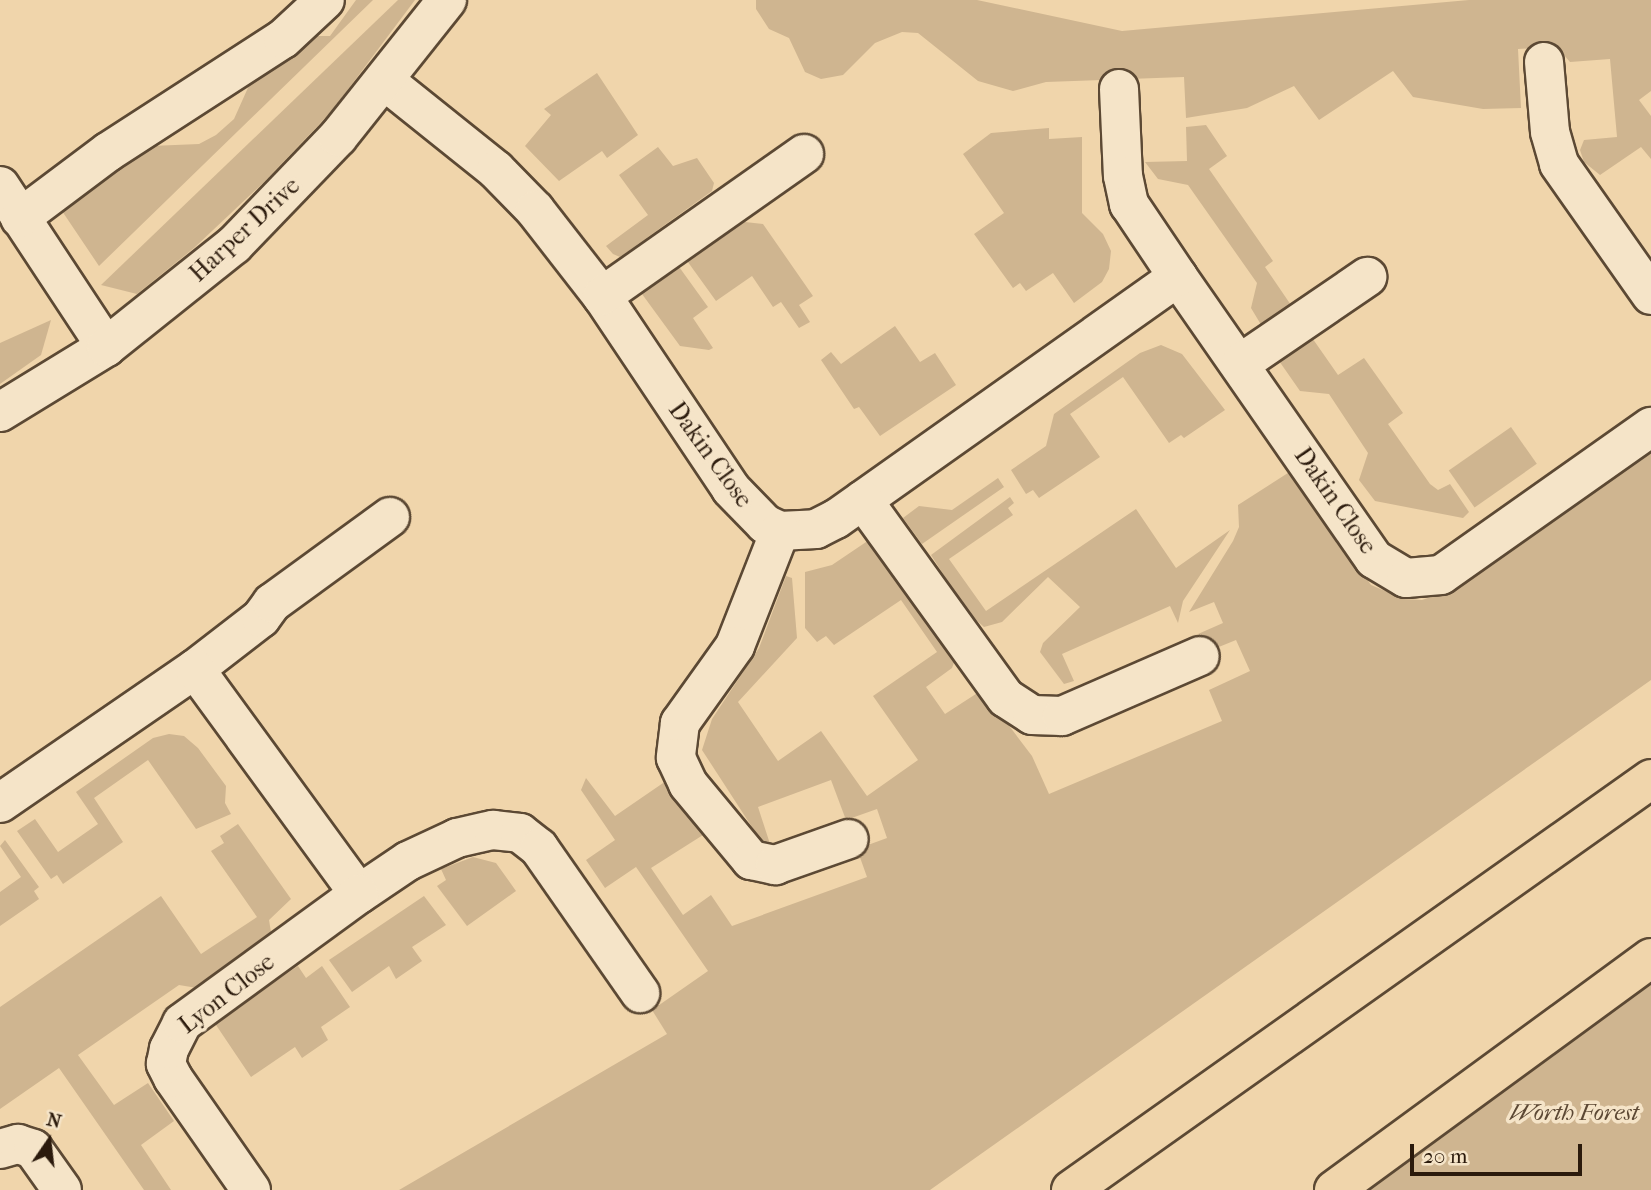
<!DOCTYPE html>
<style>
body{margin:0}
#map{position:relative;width:1651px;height:1190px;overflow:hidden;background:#f0d5ab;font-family:"IM FELL French Canon",serif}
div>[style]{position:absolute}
.green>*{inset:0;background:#cfb590;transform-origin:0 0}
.roads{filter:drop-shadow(2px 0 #5c4934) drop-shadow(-2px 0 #5c4934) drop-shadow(0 2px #5c4934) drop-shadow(0 -2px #5c4934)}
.minor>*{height:38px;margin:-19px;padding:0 19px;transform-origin:19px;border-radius:19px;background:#f5e4c8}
.highway>*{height:38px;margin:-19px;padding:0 19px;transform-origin:19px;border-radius:19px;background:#f0d5ab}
span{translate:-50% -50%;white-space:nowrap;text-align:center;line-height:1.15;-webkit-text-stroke:7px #f5e4c8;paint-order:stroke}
.street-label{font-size:24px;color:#2b1a0c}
.park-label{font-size:24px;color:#5c4834;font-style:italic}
.north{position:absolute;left:14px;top:1106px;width:70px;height:70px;-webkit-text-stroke:5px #f5e4c8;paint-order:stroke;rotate:14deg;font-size:19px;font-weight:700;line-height:28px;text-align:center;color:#2b1a0c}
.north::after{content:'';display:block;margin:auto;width:24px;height:32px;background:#2b1a0c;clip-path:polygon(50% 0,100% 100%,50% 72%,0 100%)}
.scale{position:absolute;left:1410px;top:1144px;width:172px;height:32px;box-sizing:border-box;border:4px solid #2b1a0c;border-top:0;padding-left:9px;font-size:21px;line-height:24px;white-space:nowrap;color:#2b1a0c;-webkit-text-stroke:5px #f5e4c8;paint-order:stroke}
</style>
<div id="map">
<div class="green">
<i style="clip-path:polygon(356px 0,373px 0,99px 266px,62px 211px,114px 167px,151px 146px,199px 144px,216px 135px,234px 119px,251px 81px,303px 36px,330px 36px)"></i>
<i style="clip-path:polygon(398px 0,415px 0,331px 112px,264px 182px,194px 248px,137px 294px,101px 285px)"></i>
<i style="clip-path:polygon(756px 0,977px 0,1122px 31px,1469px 0,1651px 0,1651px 91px,1639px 100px,1651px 116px,1651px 159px,1641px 147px,1600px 175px,1584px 162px,1580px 150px,1584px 140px,1617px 137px,1610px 59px,1570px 62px,1557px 47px,1518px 49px,1521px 108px,1483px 109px,1413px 97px,1393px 71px,1319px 120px,1294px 86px,1247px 108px,1186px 118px,1184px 77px,1046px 82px,1013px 91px,978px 81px,918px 33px,902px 32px,875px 43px,843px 75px,821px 79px,805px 72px,789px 38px,769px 29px,756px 9px)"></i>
<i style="clip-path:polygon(597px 73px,638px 135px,607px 158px,602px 151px,559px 181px,525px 146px,551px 115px,544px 109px)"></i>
<i style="clip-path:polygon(1206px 125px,1227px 156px,1209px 169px,1273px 261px,1265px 267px,1295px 311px,1263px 328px,1251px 308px,1257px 283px,1188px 185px,1158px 179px,1145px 162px,1187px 161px,1186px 127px)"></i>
<i style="clip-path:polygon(1049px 128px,1049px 139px,1082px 137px,1082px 213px,1103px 234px,1111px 251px,1109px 269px,1102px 282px,1074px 303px,1053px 273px,1026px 291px,1020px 283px,1013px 288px,974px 234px,1004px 213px,963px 154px,991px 133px)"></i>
<i style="clip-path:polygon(658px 147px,673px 166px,697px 158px,714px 183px,712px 191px,620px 257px,613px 254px,606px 246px,648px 215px,619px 175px)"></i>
<i style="clip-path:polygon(736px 221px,763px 224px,813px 296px,799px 305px,810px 322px,799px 328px,781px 302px,773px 307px,752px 276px,716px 301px,685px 258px)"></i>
<i style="clip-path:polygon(677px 264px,708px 307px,693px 318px,713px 348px,709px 350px,680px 346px,642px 294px)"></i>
<i style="clip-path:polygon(51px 320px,41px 355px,0 384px,0 343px)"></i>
<i style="clip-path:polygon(895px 326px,920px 362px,935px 353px,956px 385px,880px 436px,859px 407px,854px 409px,821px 360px,831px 352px,841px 364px)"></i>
<i style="clip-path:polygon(1308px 332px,1338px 375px,1364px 358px,1403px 413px,1388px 424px,1430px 484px,1438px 490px,1450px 484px,1469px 512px,1463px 518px,1375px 501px,1359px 480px,1368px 453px,1329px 394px,1300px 391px,1277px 358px)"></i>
<i style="clip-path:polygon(1161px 345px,1182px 354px,1225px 410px,1184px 438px,1181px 435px,1169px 443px,1123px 377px,1070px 414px,1100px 457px,1039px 498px,1033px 490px,1026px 494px,1011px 470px,1046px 446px,1054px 414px,1140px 353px)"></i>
<i style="left:1511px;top:427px;width:45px;height:76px;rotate:55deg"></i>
<i style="clip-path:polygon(1651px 452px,1651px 680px,930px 1190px,399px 1190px,667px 1034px,652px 1010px,708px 971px,636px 867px,605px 888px,586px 860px,615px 840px,581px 790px,586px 778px,615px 816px,666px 781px,703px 835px,651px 868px,683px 915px,711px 895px,732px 926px,867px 877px,857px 849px,887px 838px,877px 809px,846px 820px,831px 780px,758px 807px,771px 847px,763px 844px,702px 750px,712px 719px,759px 648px,786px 576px,792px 578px,797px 638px,738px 702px,778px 761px,821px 731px,867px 796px,918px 760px,873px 696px,937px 652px,901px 600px,834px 645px,826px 636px,817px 642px,805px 628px,805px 572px,832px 565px,872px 538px,955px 660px,952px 668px,926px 687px,945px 714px,982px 690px,1032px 756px,1049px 794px,1222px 721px,1209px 690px,1250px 671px,1236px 640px,1204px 653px,1198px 634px,1223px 623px,1214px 602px,1189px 612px,1233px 541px,1239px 527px,1238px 505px,1291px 471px,1371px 585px,1404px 599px,1422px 600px,1458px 588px)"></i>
<i style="clip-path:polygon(998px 478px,1004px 487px,922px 544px,903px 518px,919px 506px,952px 510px)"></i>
<i style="clip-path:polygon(1010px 497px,1014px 503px,1008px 508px,1013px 515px,949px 559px,986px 611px,1136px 509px,1176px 568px,1230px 530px,1183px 601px,1178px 623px,1170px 606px,1062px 654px,1074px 681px,1064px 684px,1040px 652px,1043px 643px,1080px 607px,1048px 577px,1002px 622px,984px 627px,968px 613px,931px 555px)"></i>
<i style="clip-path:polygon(169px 734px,184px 736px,198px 748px,226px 786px,225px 803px,231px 814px,196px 829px,148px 760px,94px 798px,123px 842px,63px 884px,57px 875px,51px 879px,17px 831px,35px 819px,58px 852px,98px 824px,76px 792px,153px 738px)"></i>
<i style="clip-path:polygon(238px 824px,291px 899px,269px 920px,271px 932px,197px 988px,179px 985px,78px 1055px,114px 1105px,148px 1083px,174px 1121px,141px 1145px,171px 1190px,144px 1190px,59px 1068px,0 1109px,0 1007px,161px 896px,201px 954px,257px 917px,211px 851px,224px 843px,220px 836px)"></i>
<i style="clip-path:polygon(5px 840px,39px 887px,34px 891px,39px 899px,0 926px,0 892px,21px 877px,0 846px)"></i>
<i style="clip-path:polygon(473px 857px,496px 863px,516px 891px,467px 926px,437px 886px,446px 880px,441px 869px)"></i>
<i style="clip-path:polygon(424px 896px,446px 925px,412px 947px,422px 961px,396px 979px,389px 966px,352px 992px,329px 960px)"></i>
<i style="clip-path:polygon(298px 966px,306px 978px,322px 966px,350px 1007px,321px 1027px,328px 1040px,302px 1058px,295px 1047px,251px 1077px,214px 1022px)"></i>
<i style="clip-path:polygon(1651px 970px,1651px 1190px,1319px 1190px)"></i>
</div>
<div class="roads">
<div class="minor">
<i style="left:1544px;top:62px;width:70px;rotate:85.1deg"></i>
<i style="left:1550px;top:132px;width:33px;rotate:74deg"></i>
<i style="left:1559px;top:164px;width:160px;rotate:54.9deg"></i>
<i style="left:385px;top:81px;width:142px;rotate:38.7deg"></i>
<i style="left:496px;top:170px;width:56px;rotate:45.7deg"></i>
<i style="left:535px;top:210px;width:109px;rotate:52.1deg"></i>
<i style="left:602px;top:296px;width:232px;rotate:56.2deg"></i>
<i style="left:731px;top:489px;width:49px;rotate:45.8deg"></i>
<i style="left:765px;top:524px;width:17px;rotate:25deg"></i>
<i style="left:780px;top:531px;width:36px;rotate:-3deg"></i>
<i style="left:816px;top:529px;width:22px;rotate:-27deg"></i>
<i style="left:836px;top:519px;width:419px;rotate:-35.3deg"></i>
<i style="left:1178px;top:277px;width:343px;rotate:55.2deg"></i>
<i style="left:1374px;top:559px;width:37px;rotate:31deg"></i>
<i style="left:1406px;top:578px;width:35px;rotate:-5deg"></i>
<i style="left:1441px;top:575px;width:257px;rotate:-35.2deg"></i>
<i style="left:1119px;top:89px;width:87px;rotate:87.4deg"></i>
<i style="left:1123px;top:176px;width:29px;rotate:78deg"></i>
<i style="left:1129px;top:204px;width:88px;rotate:56.1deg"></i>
<i style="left:0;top:186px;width:193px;rotate:56.6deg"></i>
<i style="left:20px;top:218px;width:110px;rotate:-36.9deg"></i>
<i style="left:108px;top:152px;width:208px;rotate:-32.9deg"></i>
<i style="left:283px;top:39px;width:57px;rotate:-42.9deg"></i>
<i style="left:602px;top:296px;width:247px;rotate:-35.1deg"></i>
<i style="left:1241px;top:363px;width:153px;rotate:-34.3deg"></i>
<i style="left:0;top:412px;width:124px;rotate:-31.5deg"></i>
<i style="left:106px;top:347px;width:164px;rotate:-38.6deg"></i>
<i style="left:234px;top:245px;width:150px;rotate:-46.1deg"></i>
<i style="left:338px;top:137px;width:175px;rotate:-51.5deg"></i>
<i style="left:863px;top:500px;width:244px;rotate:54.2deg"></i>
<i style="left:1006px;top:698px;width:31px;rotate:33deg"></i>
<i style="left:1032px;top:715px;width:30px;rotate:2deg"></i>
<i style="left:1062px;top:716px;width:150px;rotate:-23.5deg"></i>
<i style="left:780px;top:531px;width:123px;rotate:111.4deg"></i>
<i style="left:735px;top:646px;width:95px;rotate:125.5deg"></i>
<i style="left:680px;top:723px;width:35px;rotate:97deg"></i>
<i style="left:676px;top:758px;width:29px;rotate:65deg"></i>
<i style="left:688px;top:784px;width:99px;rotate:50.3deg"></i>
<i style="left:751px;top:860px;width:25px;rotate:12deg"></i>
<i style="left:775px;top:865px;width:78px;rotate:-19.4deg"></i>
<i style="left:195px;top:669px;width:83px;rotate:-37.7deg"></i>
<i style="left:261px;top:618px;width:19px;rotate:-54deg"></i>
<i style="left:272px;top:603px;width:146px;rotate:-36.1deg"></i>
<i style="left:0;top:803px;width:237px;rotate:-34.5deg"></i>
<i style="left:195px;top:669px;width:278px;rotate:53.9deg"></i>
<i style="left:359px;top:894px;width:59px;rotate:-34deg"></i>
<i style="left:408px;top:861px;width:54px;rotate:-25.1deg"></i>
<i style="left:457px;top:838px;width:37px;rotate:-13deg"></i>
<i style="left:493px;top:830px;width:27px;rotate:6deg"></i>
<i style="left:520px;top:833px;width:24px;rotate:38deg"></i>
<i style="left:539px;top:848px;width:177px;rotate:55.1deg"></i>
<i style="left:0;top:1149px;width:19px;rotate:-16deg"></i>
<i style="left:18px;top:1144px;width:16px;rotate:18deg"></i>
<i style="left:33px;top:1149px;width:50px;rotate:54.7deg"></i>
<i style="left:251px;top:1190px;width:136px;rotate:-124.9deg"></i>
<i style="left:173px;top:1078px;width:16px;rotate:-117deg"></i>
<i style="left:166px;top:1064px;width:15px;rotate:-79deg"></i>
<i style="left:169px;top:1049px;width:29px;rotate:-63deg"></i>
<i style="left:182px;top:1023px;width:219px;rotate:-36.1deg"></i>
</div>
<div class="highway">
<i style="left:1071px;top:1190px;width:711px;rotate:-35.32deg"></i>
<i style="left:1334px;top:1190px;width:393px;rotate:-36.2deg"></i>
</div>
</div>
<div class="street-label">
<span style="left:245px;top:230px;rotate:-43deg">Harper Drive</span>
<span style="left:710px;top:455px;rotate:54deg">Dakin Close</span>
<span style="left:1335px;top:501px;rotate:55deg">Dakin Close</span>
<span style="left:227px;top:994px;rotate:-38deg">Lyon Close</span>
</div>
<div class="park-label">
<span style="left:1574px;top:1113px">Worth Forest</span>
</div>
<div class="north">N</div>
<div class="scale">20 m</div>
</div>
